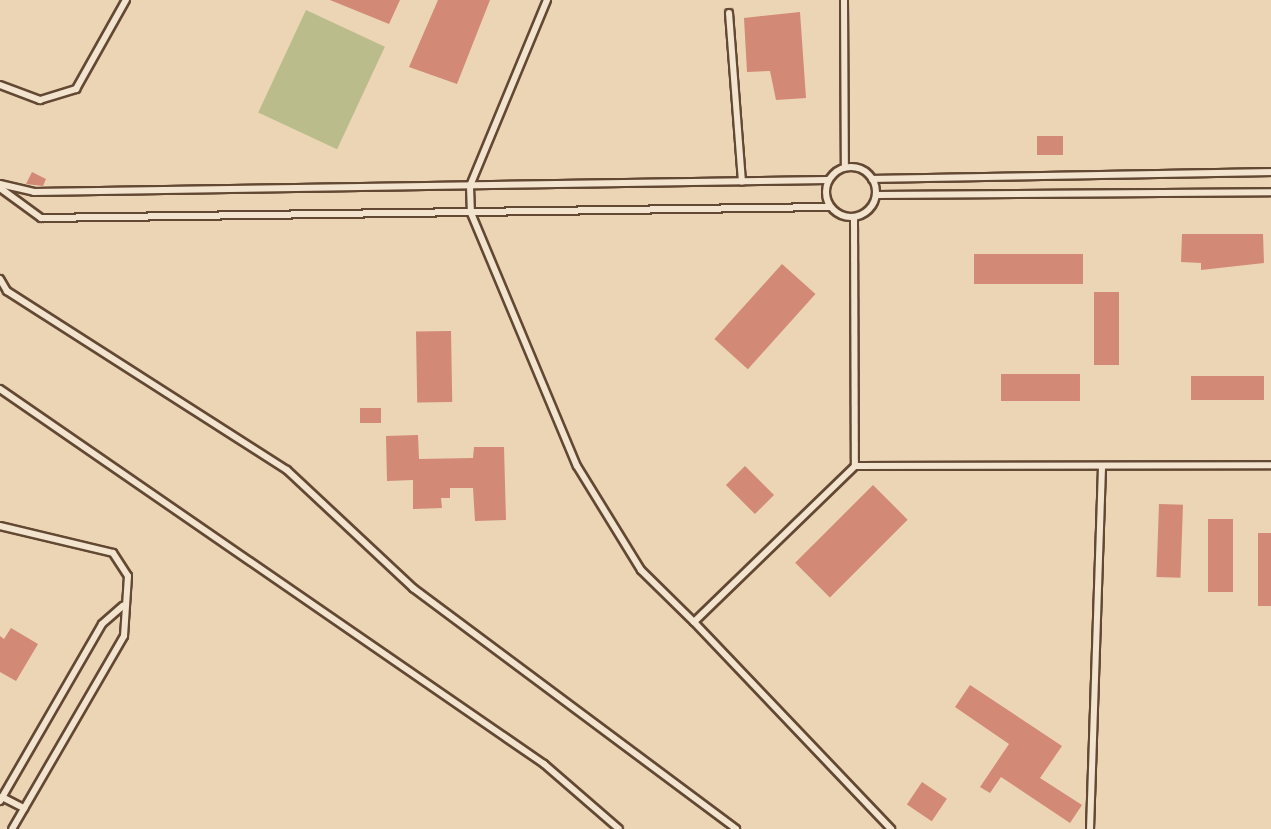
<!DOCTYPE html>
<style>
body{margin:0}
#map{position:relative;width:1271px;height:829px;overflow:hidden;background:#ebd5b4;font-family:"Old Standard TT",serif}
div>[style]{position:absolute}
.green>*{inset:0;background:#babc8b;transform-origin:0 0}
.building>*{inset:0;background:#d28975;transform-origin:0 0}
.roads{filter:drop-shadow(2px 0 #634833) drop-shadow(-2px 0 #634833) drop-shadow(0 2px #634833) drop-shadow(0 -2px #634833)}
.lane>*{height:6px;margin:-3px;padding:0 3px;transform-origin:3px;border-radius:3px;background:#f2e4ce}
.lane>.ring{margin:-3px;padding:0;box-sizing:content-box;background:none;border:6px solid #f2e4ce;border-radius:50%}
span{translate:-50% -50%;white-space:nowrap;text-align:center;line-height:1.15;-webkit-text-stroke:6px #f2e4ce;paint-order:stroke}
</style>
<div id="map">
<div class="green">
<i style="left:306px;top:10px;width:87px;height:113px;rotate:25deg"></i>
</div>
<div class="building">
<i style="clip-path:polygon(330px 0,400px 0,389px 24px)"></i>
<i style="clip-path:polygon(438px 0,490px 0,457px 84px,409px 67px)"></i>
<i style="clip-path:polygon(800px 12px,806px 98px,776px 100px,770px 71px,747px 72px,744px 18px)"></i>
<i style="left:1037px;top:136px;width:26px;height:19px"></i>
<i style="clip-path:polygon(32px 172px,46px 179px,43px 186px,26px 184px)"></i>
<i style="clip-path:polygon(1182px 234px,1263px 234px,1264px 263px,1201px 270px,1201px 263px,1181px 262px)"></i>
<i style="left:974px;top:254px;width:109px;height:30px"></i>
<i style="left:782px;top:264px;width:45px;height:101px;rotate:42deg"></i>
<i style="left:1094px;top:292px;width:25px;height:73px"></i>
<i style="left:451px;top:331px;width:71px;height:35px;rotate:89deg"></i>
<i style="left:1080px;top:374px;width:27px;height:79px;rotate:90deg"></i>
<i style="left:1191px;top:376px;width:73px;height:24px"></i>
<i style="left:360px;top:408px;width:21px;height:15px"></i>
<i style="clip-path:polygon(418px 435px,419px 459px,473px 458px,474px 447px,504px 447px,506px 520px,475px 521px,473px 488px,450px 488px,450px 498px,441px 498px,442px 508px,413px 509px,413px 480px,387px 481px,386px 436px)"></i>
<i style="left:745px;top:466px;width:41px;height:27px;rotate:45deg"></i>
<i style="left:873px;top:485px;width:49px;height:110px;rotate:45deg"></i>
<i style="left:1159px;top:504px;width:24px;height:73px;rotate:2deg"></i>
<i style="left:1208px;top:519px;width:25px;height:73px"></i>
<i style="left:1258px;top:533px;width:13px;height:73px"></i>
<i style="clip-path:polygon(11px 628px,38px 644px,16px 681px,0 672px,0 636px,4px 639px)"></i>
<i style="clip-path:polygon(970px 685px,1062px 746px,1040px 778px,1082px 805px,1070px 823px,1001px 777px,990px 793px,980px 787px,1009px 744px,955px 707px)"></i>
<i style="left:922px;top:782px;width:30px;height:27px;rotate:34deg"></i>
</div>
<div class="roads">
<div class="lane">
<i style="left:547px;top:0;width:201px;rotate:112.5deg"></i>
<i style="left:470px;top:186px;width:27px;rotate:88deg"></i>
<i style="left:471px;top:213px;width:274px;rotate:67.3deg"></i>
<i style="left:577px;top:466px;width:122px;rotate:58.4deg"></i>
<i style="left:641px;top:570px;width:74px;rotate:44.5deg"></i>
<i style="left:694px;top:622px;width:224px;rotate:-44.1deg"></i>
<i style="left:844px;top:0;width:167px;rotate:89.7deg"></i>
<i style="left:729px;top:13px;width:169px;rotate:85.6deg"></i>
<i style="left:0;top:85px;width:43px;rotate:20.6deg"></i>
<i style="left:40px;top:100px;width:38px;rotate:-17deg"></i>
<i style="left:76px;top:89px;width:102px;rotate:-60.7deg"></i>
<i class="ring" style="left:826px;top:167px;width:44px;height:44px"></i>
<i style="left:872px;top:179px;width:399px;rotate:-1deg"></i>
<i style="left:0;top:184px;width:35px;rotate:13deg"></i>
<i style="left:34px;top:192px;width:794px;rotate:-0.87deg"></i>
<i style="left:0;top:188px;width:51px;rotate:36.2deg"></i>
<i style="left:41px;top:218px;width:789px;rotate:-0.8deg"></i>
<i style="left:876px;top:195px;width:395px;rotate:-0.4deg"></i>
<i style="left:854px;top:217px;width:249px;rotate:89.8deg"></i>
<i style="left:855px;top:466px;width:416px;rotate:-0.1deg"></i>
<i style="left:0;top:279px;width:14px;rotate:60deg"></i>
<i style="left:7px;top:291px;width:332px;rotate:32.6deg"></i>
<i style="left:287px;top:470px;width:173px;rotate:43.1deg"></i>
<i style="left:413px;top:588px;width:403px;rotate:36.7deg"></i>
<i style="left:0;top:389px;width:661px;rotate:34.58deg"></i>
<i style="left:544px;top:764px;width:99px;rotate:40.9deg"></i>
<i style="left:0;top:526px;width:116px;rotate:13.4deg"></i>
<i style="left:113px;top:553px;width:27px;rotate:57deg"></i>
<i style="left:128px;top:576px;width:60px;rotate:93.8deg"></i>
<i style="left:124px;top:636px;width:223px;rotate:120.1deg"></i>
<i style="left:694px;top:622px;width:286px;rotate:46.4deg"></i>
<i style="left:2px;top:797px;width:25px;rotate:27deg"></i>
<i style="left:0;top:801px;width:204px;rotate:-60deg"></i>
<i style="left:102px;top:624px;width:28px;rotate:-41deg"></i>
<i style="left:1090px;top:829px;width:363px;rotate:-88.1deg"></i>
</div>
</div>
</div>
